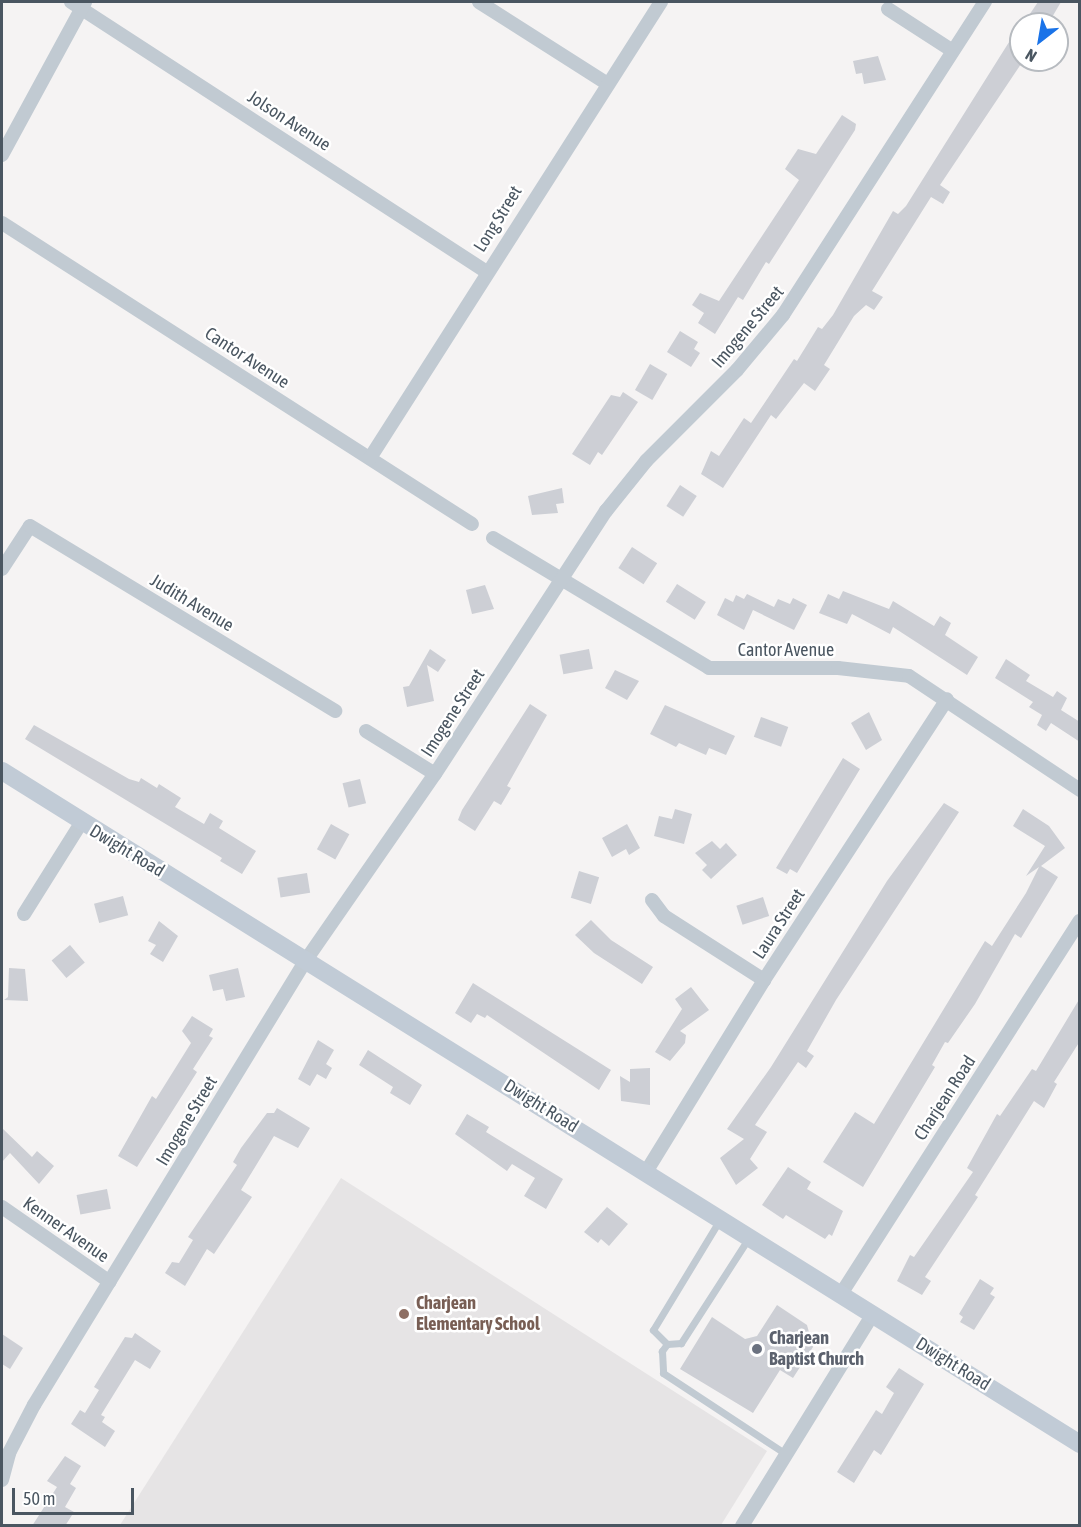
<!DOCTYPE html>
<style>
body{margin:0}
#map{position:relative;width:1081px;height:1527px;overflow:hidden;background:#f5f3f3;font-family:"Asap Condensed",sans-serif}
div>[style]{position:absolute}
.education>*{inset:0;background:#e6e4e5}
.building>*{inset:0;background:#cdcfd5;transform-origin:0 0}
.lane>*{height:7px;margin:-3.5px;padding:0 3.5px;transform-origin:3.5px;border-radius:3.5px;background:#c1cad2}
.street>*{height:14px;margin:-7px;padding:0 7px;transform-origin:7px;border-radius:7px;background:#c1cad2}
.secondary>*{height:18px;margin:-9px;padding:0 9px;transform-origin:9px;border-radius:9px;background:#c1cbd6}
.dots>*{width:16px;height:16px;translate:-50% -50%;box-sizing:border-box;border:3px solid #fff;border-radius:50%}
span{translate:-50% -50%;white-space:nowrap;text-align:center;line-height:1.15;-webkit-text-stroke:5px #fff;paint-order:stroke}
.street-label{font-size:18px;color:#4a5661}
.education-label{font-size:18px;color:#785e54;font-weight:700}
.left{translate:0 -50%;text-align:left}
.worship-label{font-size:18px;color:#5b616d;font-weight:700}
.frame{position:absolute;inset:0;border:3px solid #4a5661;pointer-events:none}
.north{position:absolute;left:1009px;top:12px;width:60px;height:60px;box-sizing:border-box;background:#fff;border:2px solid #b7bbc0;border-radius:50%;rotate:211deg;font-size:16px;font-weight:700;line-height:24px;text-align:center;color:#4a5661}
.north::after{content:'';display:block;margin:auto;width:21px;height:27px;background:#1a73e8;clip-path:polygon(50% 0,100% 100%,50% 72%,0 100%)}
.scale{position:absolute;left:12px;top:1488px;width:122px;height:27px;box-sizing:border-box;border:3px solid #4a5661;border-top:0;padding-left:8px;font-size:18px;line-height:21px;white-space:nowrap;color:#4a5661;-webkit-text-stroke:4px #fff;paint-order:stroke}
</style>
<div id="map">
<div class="education">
<i style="clip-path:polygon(341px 1178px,767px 1451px,721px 1525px,120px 1525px)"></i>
</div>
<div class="building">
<i style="clip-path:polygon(1038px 2px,1061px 2px,1048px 24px,1023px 24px)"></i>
<i style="clip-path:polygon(1021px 23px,1021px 64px,940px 185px,950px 192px,943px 204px,931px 197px,872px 291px,883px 297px,874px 310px,866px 305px,854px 316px,824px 365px,830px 369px,815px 391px,804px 383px,776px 419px,771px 415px,723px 488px,701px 474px,711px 451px,719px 456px,744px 418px,751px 423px,794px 359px,797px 361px,818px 327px,822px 329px,833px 315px,893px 211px,898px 214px,906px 206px)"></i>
<i style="clip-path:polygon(878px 56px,886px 80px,864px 84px,862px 73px,856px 74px,853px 61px)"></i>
<i style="clip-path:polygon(842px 115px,856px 124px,855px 130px,769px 264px,766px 262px,743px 300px,738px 297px,715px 334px,698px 323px,704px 313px,692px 305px,700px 293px,719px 301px,799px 180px,785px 169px,792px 158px,798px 149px,816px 154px)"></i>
<i style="clip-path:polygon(680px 331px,698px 342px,694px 349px,700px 353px,691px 367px,667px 352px)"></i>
<i style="left:650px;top:364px;width:20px;height:30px;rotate:30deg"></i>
<i style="clip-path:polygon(623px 392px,638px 402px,602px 455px,598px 452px,590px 465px,572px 454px,611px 395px,620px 397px)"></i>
<i style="left:680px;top:485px;width:20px;height:25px;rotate:33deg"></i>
<i style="clip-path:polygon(562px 488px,564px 503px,556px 504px,558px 513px,532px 515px,528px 496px)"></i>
<i style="left:632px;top:547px;width:30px;height:25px;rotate:33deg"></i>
<i style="left:677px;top:584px;width:34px;height:21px;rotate:32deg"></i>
<i style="clip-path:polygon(485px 585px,494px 609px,472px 614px,466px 590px)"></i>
<i style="clip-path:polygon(843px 591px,889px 609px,893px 601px,934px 626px,940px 616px,951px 623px,945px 635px,978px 657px,967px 675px,893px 627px,890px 634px,852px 614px,847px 624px,819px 613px,828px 594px,839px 599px)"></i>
<i style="clip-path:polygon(747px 594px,774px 607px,778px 599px,790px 604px,793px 598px,807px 605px,794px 630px,753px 610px,744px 630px,717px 615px,725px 598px,733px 602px,736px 595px,744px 599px)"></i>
<i style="clip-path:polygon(430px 649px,446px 660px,438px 672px,427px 665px,434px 701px,407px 707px,403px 687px,409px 686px)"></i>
<i style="left:589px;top:649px;width:20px;height:30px;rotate:79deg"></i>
<i style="clip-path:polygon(1006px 659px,1030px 675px,1026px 681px,1053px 697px,1057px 691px,1067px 698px,1061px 710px,1080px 722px,1080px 742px,1051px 723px,1046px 731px,1037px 725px,1042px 715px,1029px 707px,1033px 702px,995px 678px)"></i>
<i style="clip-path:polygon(615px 670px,639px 681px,627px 700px,605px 688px)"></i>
<i style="clip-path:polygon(530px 704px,547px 715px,507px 786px,511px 788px,501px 805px,494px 801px,475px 831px,458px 820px,462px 810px)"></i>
<i style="clip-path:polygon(665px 705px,735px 736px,726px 755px,709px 748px,706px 755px,679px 743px,676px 747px,650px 734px)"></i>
<i style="clip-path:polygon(869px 712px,882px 740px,866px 750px,851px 723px)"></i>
<i style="left:761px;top:717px;width:29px;height:21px;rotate:20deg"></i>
<i style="clip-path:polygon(34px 725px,129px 779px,139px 782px,141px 778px,157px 788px,159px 784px,181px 798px,175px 807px,204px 824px,210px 813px,223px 821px,219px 828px,256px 851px,242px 874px,220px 861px,222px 858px,25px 739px)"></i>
<i style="clip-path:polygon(843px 758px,860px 769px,797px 873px,790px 869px,787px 874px,776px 868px)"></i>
<i style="left:360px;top:779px;width:25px;height:18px;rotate:76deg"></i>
<i style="clip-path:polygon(944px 803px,959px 812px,836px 1000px,807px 1051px,814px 1056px,806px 1068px,798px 1062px,755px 1125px,767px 1132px,750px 1159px,758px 1168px,736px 1185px,720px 1158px,744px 1139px,727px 1129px,771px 1067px,887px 881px)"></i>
<i style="clip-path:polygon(675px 809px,692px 814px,684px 844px,654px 836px,659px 816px,672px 819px)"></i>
<i style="clip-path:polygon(1023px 809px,1049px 826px,1065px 848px,1041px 866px,1058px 877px,1021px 938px,1015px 934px,975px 1004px,948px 1043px,945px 1042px,932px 1065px,935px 1067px,863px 1187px,823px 1162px,855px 1112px,874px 1124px,985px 941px,992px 946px,1026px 893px,1039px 867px,1026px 876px,1045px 846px,1013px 826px)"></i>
<i style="left:331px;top:824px;width:21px;height:29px;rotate:29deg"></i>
<i style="clip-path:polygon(627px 824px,640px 848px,629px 855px,626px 849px,612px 857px,602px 838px)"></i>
<i style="clip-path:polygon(712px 841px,720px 849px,726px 843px,737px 855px,711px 879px,702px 870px,707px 865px,695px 853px)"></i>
<i style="left:579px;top:871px;width:21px;height:28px;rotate:17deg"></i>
<i style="left:307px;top:873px;width:20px;height:30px;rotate:81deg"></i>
<i style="left:123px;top:896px;width:20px;height:30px;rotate:75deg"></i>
<i style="left:763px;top:897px;width:20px;height:28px;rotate:72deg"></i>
<i style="clip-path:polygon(591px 920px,611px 940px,653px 967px,642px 984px,594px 953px,575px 935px)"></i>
<i style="clip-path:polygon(159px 921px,178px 936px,163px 962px,150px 954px,156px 945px,148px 941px)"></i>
<i style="left:70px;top:945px;width:23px;height:24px;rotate:50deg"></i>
<i style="clip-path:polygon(9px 968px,25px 969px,28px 1001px,4px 1000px,8px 997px)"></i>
<i style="clip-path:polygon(238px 968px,245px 997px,226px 1001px,223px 989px,213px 991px,209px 975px)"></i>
<i style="clip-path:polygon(473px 983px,611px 1070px,599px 1090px,487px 1015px,485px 1018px,477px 1014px,471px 1023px,455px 1013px)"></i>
<i style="clip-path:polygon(691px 987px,709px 1010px,680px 1031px,686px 1035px,685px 1043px,670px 1061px,655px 1052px,682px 1009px,675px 999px)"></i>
<i style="clip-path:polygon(1080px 998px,1080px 1041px,1054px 1082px,1057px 1084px,1044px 1108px,1034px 1101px,975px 1195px,978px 1197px,925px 1277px,931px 1281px,922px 1295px,897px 1281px,910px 1255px,914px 1257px,973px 1172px,967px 1168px,997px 1114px,1000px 1116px,1032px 1069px,1036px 1071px)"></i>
<i style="clip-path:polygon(192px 1016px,213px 1029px,209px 1036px,213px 1038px,193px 1069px,197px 1072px,137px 1167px,118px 1156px,152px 1096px,156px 1099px,191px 1043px,182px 1031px)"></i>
<i style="clip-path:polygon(318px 1040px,334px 1050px,326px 1064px,332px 1068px,326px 1079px,317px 1074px,310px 1086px,298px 1079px)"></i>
<i style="clip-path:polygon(368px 1050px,422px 1085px,410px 1105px,390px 1093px,393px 1087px,359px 1065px)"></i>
<i style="clip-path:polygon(650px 1068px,650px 1105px,621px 1101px,620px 1076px,630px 1082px,630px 1069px)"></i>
<i style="clip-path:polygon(277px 1108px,310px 1128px,298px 1148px,274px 1136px,241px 1190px,252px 1197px,214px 1254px,207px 1249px,185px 1286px,165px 1273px,172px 1262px,179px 1263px,193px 1240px,188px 1237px,237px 1165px,233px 1162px,241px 1148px,267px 1113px,274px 1113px)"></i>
<i style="clip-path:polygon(467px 1114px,489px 1127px,486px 1132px,563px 1179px,546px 1209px,524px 1196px,535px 1178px,512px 1164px,507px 1171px,455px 1134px)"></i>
<i style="clip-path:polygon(2px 1128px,32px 1157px,37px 1151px,54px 1166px,39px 1184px,10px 1153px,2px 1162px)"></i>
<i style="clip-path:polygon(788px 1167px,811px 1182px,807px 1189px,843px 1211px,832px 1236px,829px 1234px,825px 1239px,786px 1215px,783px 1219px,762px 1205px)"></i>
<i style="left:107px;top:1189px;width:20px;height:31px;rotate:79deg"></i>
<i style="clip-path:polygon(607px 1207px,628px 1224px,609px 1246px,601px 1239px,598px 1243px,584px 1232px)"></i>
<i style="clip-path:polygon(980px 1279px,994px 1288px,990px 1294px,995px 1297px,974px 1330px,960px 1322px,963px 1317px,959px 1314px)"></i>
<i style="clip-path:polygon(777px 1305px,807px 1325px,813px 1347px,793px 1378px,780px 1370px,753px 1413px,680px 1369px,712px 1317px,745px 1339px,757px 1336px)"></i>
<i style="clip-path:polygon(135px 1333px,161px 1351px,150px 1369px,135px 1360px,101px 1415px,105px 1417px,102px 1422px,115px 1431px,105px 1447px,71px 1424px,80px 1410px,85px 1413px,99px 1390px,94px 1387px,125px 1337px,132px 1338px)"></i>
<i style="clip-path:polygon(2px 1334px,23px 1348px,10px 1369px,2px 1364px)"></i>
<i style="clip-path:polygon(899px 1368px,924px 1384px,881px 1455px,874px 1450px,854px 1483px,837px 1472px,876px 1410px,882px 1414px,894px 1393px,886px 1387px)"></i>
<i style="clip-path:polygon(65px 1456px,81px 1466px,70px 1484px,76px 1488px,65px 1507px,74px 1512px,65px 1526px,32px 1526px,57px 1487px,47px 1481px)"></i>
</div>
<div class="lane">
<i style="left:748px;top:1239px;width:124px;rotate:122.8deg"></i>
<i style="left:681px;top:1343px;width:14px;rotate:176deg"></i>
<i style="left:667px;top:1344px;width:9px;rotate:126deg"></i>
<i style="left:662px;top:1351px;width:22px;rotate:87deg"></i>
<i style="left:663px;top:1373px;width:147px;rotate:33.4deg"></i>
<i style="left:667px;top:1344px;width:20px;rotate:-135deg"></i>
<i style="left:653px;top:1330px;width:127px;rotate:-58.8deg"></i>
</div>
<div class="street">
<i style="left:71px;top:2px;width:495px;rotate:33deg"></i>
<i style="left:479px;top:2px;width:151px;rotate:32.5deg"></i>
<i style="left:888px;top:9px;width:77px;rotate:32.9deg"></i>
<i style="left:2px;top:155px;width:174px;rotate:-61.5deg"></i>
<i style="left:2px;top:223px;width:558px;rotate:32.64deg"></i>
<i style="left:370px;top:458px;width:541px;rotate:-57.46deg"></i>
<i style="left:493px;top:538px;width:252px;rotate:31deg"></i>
<i style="left:709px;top:668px;width:129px"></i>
<i style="left:838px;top:668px;width:71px;rotate:6.4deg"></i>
<i style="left:909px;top:676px;width:206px;rotate:33.7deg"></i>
<i style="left:2px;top:569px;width:51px;rotate:-56.9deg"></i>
<i style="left:30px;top:526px;width:357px;rotate:31.2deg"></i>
<i style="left:366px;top:731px;width:81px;rotate:31.9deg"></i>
<i style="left:652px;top:900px;width:20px;rotate:53deg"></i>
<i style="left:664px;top:916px;width:119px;rotate:32.6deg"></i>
<i style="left:24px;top:914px;width:107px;rotate:-57.9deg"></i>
<i style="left:646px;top:1172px;width:225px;rotate:-58.4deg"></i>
<i style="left:764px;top:980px;width:335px;rotate:-56.9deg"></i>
<i style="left:2px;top:1207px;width:131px;rotate:34.8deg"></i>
<i style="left:841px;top:1294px;width:443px;rotate:-57.4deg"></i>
<i style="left:2px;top:1480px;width:28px;rotate:-75deg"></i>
<i style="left:9px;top:1453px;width:54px;rotate:-62.5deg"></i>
<i style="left:34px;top:1405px;width:522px;rotate:-58.57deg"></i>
<i style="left:306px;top:960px;width:226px;rotate:-55.3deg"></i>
<i style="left:435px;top:774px;width:314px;rotate:-57deg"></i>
<i style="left:606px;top:511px;width:64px;rotate:-51.3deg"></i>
<i style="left:646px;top:461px;width:129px;rotate:-45deg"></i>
<i style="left:737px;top:370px;width:72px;rotate:-50.1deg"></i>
<i style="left:783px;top:315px;width:373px;rotate:-57.2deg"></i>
<i style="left:742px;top:1526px;width:249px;rotate:-58.3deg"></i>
</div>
<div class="secondary">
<i style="left:2px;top:771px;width:1271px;rotate:31.98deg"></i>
</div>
<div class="dots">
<i style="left:404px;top:1314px;background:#8d6e63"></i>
<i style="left:757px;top:1349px;background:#6b7280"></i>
</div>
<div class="street-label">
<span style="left:289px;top:121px;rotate:33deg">Jolson Avenue</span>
<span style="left:498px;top:219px;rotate:-58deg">Long Street</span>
<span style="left:748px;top:327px;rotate:-50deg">Imogene Street</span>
<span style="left:247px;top:358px;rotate:33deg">Cantor Avenue</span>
<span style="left:192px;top:603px;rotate:31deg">Judith Avenue</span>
<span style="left:786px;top:650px">Cantor Avenue</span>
<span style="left:453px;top:713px;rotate:-57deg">Imogene Street</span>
<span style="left:127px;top:851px;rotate:31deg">Dwight Road</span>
<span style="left:779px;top:924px;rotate:-57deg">Laura Street</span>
<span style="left:945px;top:1098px;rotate:-57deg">Charjean Road</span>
<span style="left:541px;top:1106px;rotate:32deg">Dwight Road</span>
<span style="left:187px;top:1121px;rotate:-59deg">Imogene Street</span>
<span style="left:66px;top:1230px;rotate:35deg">Kenner Avenue</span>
<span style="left:953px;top:1364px;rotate:32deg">Dwight Road</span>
</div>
<div class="education-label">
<span class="left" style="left:416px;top:1314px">Charjean<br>Elementary School</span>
</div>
<div class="worship-label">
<span class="left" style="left:769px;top:1349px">Charjean<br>Baptist Church</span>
</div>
<div class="frame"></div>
<div class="north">N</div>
<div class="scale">50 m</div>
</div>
